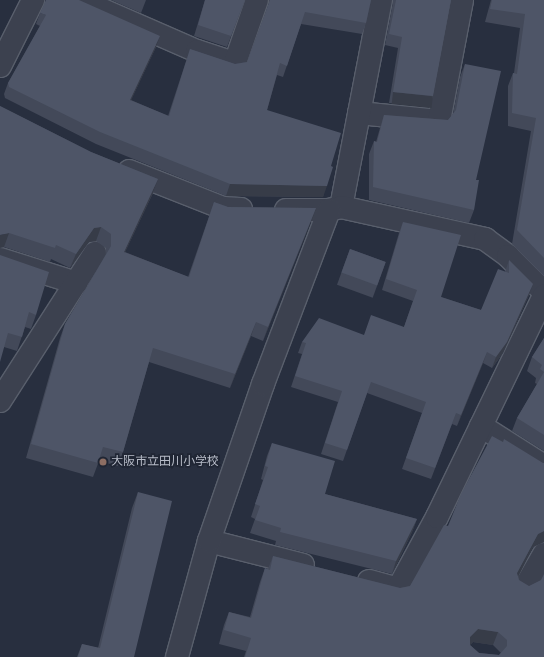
<!DOCTYPE html>
<meta charset="utf-8">
<style>
body{margin:0}
#map{position:relative;width:544px;height:657px;overflow:hidden;background:#282f3f;font-family:Helvetica,"Noto Sans JP",sans-serif}
div>[style]{position:absolute}
.roads{filter:drop-shadow(1px 0 #595f6c) drop-shadow(-1px 0 #595f6c) drop-shadow(0 1px #595f6c) drop-shadow(0 -1px #595f6c)}
.minor>*{height:22px;margin:-11px;padding:0 11px;transform-origin:11px;border-radius:11px;background:#3c414f}
.wall>*{inset:0;background:#434959;transform-origin:0 0}
.shaded-wall>*{inset:0;background:#373c48;transform-origin:0 0}
.building>*{inset:0;background:#4e5567;transform-origin:0 0}
.dots>*{width:11px;height:11px;translate:-50% -50%;box-sizing:border-box;border:2px solid #202634;border-radius:50%}
span{translate:-50% -50%;white-space:nowrap;text-align:center;line-height:1.15;-webkit-text-stroke:3.5px #202634;paint-order:stroke}
.poi-label{font-size:12px;color:#b8bdc9}
.left{translate:0 -50%;text-align:left}
</style>
<div id="map">
<div class="roads">
<div class="minor">
<i style="left:80px;top:0;width:128px;rotate:23.6deg"></i>
<i style="left:197px;top:51px;width:40px;rotate:18deg"></i>
<i style="left:235px;top:63px;width:67px;rotate:-70.8deg"></i>
<i style="left:0;top:66px;width:74px;rotate:-63.4deg"></i>
<i style="left:359px;top:113px;width:80px;rotate:5.7deg"></i>
<i style="left:439px;top:121px;width:123px;rotate:-79.2deg"></i>
<i style="left:129px;top:171px;width:101px;rotate:21.5deg"></i>
<i style="left:223px;top:208px;width:18px;rotate:3deg"></i>
<i style="left:341px;top:207px;width:211px;rotate:-79.1deg"></i>
<i style="left:286px;top:210px;width:43px"></i>
<i style="left:329px;top:210px;width:12px;rotate:-14deg"></i>
<i style="left:341px;top:207px;width:148px;rotate:12.5deg"></i>
<i style="left:485px;top:239px;width:29px;rotate:36deg"></i>
<i style="left:508px;top:256px;width:51px;rotate:45deg"></i>
<i style="left:0;top:259px;width:80px;rotate:17.5deg"></i>
<i style="left:0;top:401px;width:176px;rotate:-57.3deg"></i>
<i style="left:481px;top:426px;width:75px;rotate:32.4deg"></i>
<i style="left:209px;top:541px;width:97px;rotate:14.3deg"></i>
<i style="left:369px;top:581px;width:30px;rotate:15deg"></i>
<i style="left:398px;top:589px;width:82px;rotate:-61.6deg"></i>
<i style="left:437px;top:517px;width:246px;rotate:-64.2deg"></i>
<i style="left:525px;top:587px;width:38px;rotate:-60deg"></i>
<i style="left:177px;top:657px;width:120px;rotate:-74.6deg"></i>
<i style="left:209px;top:541px;width:166px;rotate:-71deg"></i>
<i style="left:263px;top:384px;width:186px;rotate:-69.2deg"></i>
</div>
</div>
<div class="wall">
<i style="clip-path:polygon(111px 0,146px 0,141px 13px)"></i>
<i style="clip-path:polygon(205px 0,245px 0,227px 47px,194px 36px)"></i>
<i style="clip-path:polygon(269px 0,371px 0,366px 23px,362px 34px,301px 24px,283px 77px,277px 75px,267px 110px,331px 166px,323px 197px,226px 196px,96px 144px,5px 98px,4px 94px,8px 83px,40px 26px,36px 24px,40px 13px,156px 47px,131px 100px,168px 116px,190px 49px,235px 64px,247px 62px,269px 4px)"></i>
<i style="clip-path:polygon(393px 0,451px 0,429px 107px,389px 103px,398px 48px,385px 45px,393px 2px)"></i>
<i style="clip-path:polygon(491px 0,544px 0,544px 276px,512px 244px,531px 131px,508px 126px,508px 86px,513px 73px,514px 73px,520px 28px,485px 22px)"></i>
<i style="clip-path:polygon(465px 64px,476px 180px,474px 210px,469px 223px,369px 200px,369px 154px,374px 141px,376px 142px,380px 128px,384px 115px,448px 120px,453px 114px,460px 77px)"></i>
<i style="clip-path:polygon(0 106px,91px 152px,158px 179px,153px 193px,125px 252px,188px 277px,214px 202px,228px 207px,316px 208px,263px 341px,251px 336px,230px 388px,149px 362px,123px 452px,118px 466px,99px 461px,93px 477px,26px 458px,60px 338px,65px 324px,106px 254px,106px 248px,96px 241px,89px 242px,70px 268px,51px 259px,50px 262px,4px 247px)"></i>
<i style="clip-path:polygon(403px 222px,441px 297px,481px 310px,505px 272px,509px 260px,533px 284px,529px 295px,503px 353px,492px 368px,483px 363px,457px 426px,452px 424px,431px 479px,402px 469px,422px 413px,367px 393px,343px 461px,321px 454px,338px 402px,291px 387px,302px 354px,298px 353px,302px 342px,364px 335px,404px 327px,413px 301px,382px 290px,399px 233px)"></i>
<i style="left:350px;top:249px;width:38px;height:38px;rotate:20deg"></i>
<i style="clip-path:polygon(0 255px,36px 315px,31px 329px,25px 327px,17px 351px,4px 347px)"></i>
<i style="clip-path:polygon(544px 338px,544px 451px,512px 431px,517px 418px,537px 384px,535px 383px,536px 378px,527px 371px,532px 357px)"></i>
<i style="clip-path:polygon(272px 443px,325px 494px,417px 519px,412px 532px,392px 574px,275px 545px,276px 541px,250px 533px,255px 519px,251px 517px,263px 480px,261px 479px,267px 456px)"></i>
<i style="clip-path:polygon(evenodd,543px 463px,544px 463px,544px 542px,533px 547px,518px 576px,544px 657px,244px 657px,246px 651px,219px 644px,224px 625px,229px 612px,250px 617px,260px 582px,265px 568px,268px 569px,273px 556px,400px 588px,410px 586px,448px 526px,543px 463px,473px 642px,493px 645px,501px 653px,499px 655px,479px 653px,470px 645px,473px 642px)"></i>
<i style="clip-path:polygon(138px 492px,134px 657px,77px 657px,82px 644px,98px 648px,132px 508px)"></i>
</div>
<div class="shaded-wall">
<i style="clip-path:polygon(160px 36px,156px 47px,126px 111px,130px 100px)"></i>
<i style="left:393px;top:92px;width:40px;height:12px;rotate:6deg"></i>
<i style="clip-path:polygon(158px 179px,153px 193px,119px 265px,124px 252px)"></i>
<i style="clip-path:polygon(230px 184px,327px 186px,323px 197px,226px 196px)"></i>
<i style="clip-path:polygon(316px 208px,311px 222px,263px 341px,268px 327px)"></i>
<i style="clip-path:polygon(101px 227px,96px 241px,89px 242px,70px 268px,76px 254px,94px 228px)"></i>
<i style="clip-path:polygon(9px 233px,4px 247px,0 248px,0 235px)"></i>
<i style="clip-path:polygon(533px 284px,529px 295px,503px 353px,492px 368px,496px 357px)"></i>
<i style="clip-path:polygon(256px 322px,251px 336px,230px 388px,235px 374px)"></i>
<i style="clip-path:polygon(487px 352px,483px 363px,457px 426px,461px 415px)"></i>
<i style="clip-path:polygon(417px 519px,412px 532px,392px 574px,396px 561px)"></i>
<i style="clip-path:polygon(544px 531px,544px 542px,533px 547px,513px 587px,517px 573px,538px 534px)"></i>
<i style="clip-path:polygon(478px 629px,498px 632px,493px 645px,473px 642px,465px 651px,470px 637px)"></i>
</div>
<div class="building">
<i style="clip-path:polygon(46px 0,79px 0,160px 36px,130px 100px,169px 116px,190px 49px,235px 64px,247px 62px,270px 0,371px 0,366px 23px,305px 12px,287px 66px,280px 63px,267px 110px,341px 133px,331px 166px,333px 167px,327px 186px,230px 184px,100px 132px,9px 87px,8px 83px,46px 15px,40px 13px)"></i>
<i style="clip-path:polygon(205px 0,245px 0,231px 36px,198px 25px)"></i>
<i style="clip-path:polygon(396px 0,451px 0,433px 96px,393px 92px,402px 37px,389px 34px)"></i>
<i style="clip-path:polygon(492px 0,544px 0,544px 258px,517px 230px,536px 118px,512px 113px,513px 73px,517px 74px,525px 14px,490px 9px)"></i>
<i style="clip-path:polygon(465px 64px,501px 71px,476px 180px,479px 180px,474px 210px,373px 187px,374px 141px,377px 142px,384px 115px,448px 120px,456px 110px)"></i>
<i style="clip-path:polygon(0 106px,91px 152px,158px 179px,124px 252px,189px 277px,214px 202px,228px 207px,316px 208px,268px 327px,256px 322px,235px 374px,153px 348px,123px 452px,103px 447px,98px 463px,31px 444px,65px 324px,111px 246px,111px 234px,101px 227px,94px 228px,76px 254px,56px 245px,55px 248px,9px 233px,0 235px)"></i>
<i style="clip-path:polygon(403px 222px,461px 235px,441px 297px,481px 310px,498px 269px,509px 273px,509px 260px,533px 284px,507px 342px,496px 357px,487px 352px,461px 415px,456px 413px,435px 468px,406px 458px,426px 402px,371px 382px,347px 450px,325px 443px,342px 391px,295px 376px,306px 343px,302px 342px,319px 318px,364px 335px,371px 315px,404px 327px,417px 290px,386px 279px)"></i>
<i style="left:350px;top:249px;width:38px;height:25px;rotate:20deg"></i>
<i style="clip-path:polygon(0 255px,49px 272px,36px 315px,29px 312px,22px 337px,8px 333px,0 362px)"></i>
<i style="clip-path:polygon(544px 338px,544px 435px,517px 418px,544px 372px,540px 369px,542px 365px,532px 357px)"></i>
<i style="clip-path:polygon(evenodd,492px 436px,503px 442px,504px 439px,543px 463px,544px 463px,544px 531px,538px 534px,517px 573px,519px 580px,529px 586px,541px 580px,544px 574px,544px 657px,245px 657px,251px 638px,224px 630px,229px 612px,251px 618px,265px 568px,270px 570px,273px 556px,400px 588px,410px 586px,444px 525px,448px 526px,461px 494px,492px 436px,478px 629px,498px 632px,507px 640px,507px 646px,499px 655px,479px 653px,470px 645px,470px 637px,478px 629px)"></i>
<i style="clip-path:polygon(272px 443px,335px 461px,325px 494px,417px 519px,396px 561px,280px 532px,281px 528px,255px 520px,260px 506px,255px 504px,268px 467px,265px 466px)"></i>
<i style="clip-path:polygon(138px 492px,172px 501px,134px 657px,78px 657px,82px 644px,100px 648px)"></i>
</div>
<div class="dots">
<i style="left:103px;top:462px;background:#8d6e63"></i>
</div>
<div class="poi-label">
<span class="left" style="left:111px;top:462px">大阪市立田川小学校</span>
</div>
</div>
